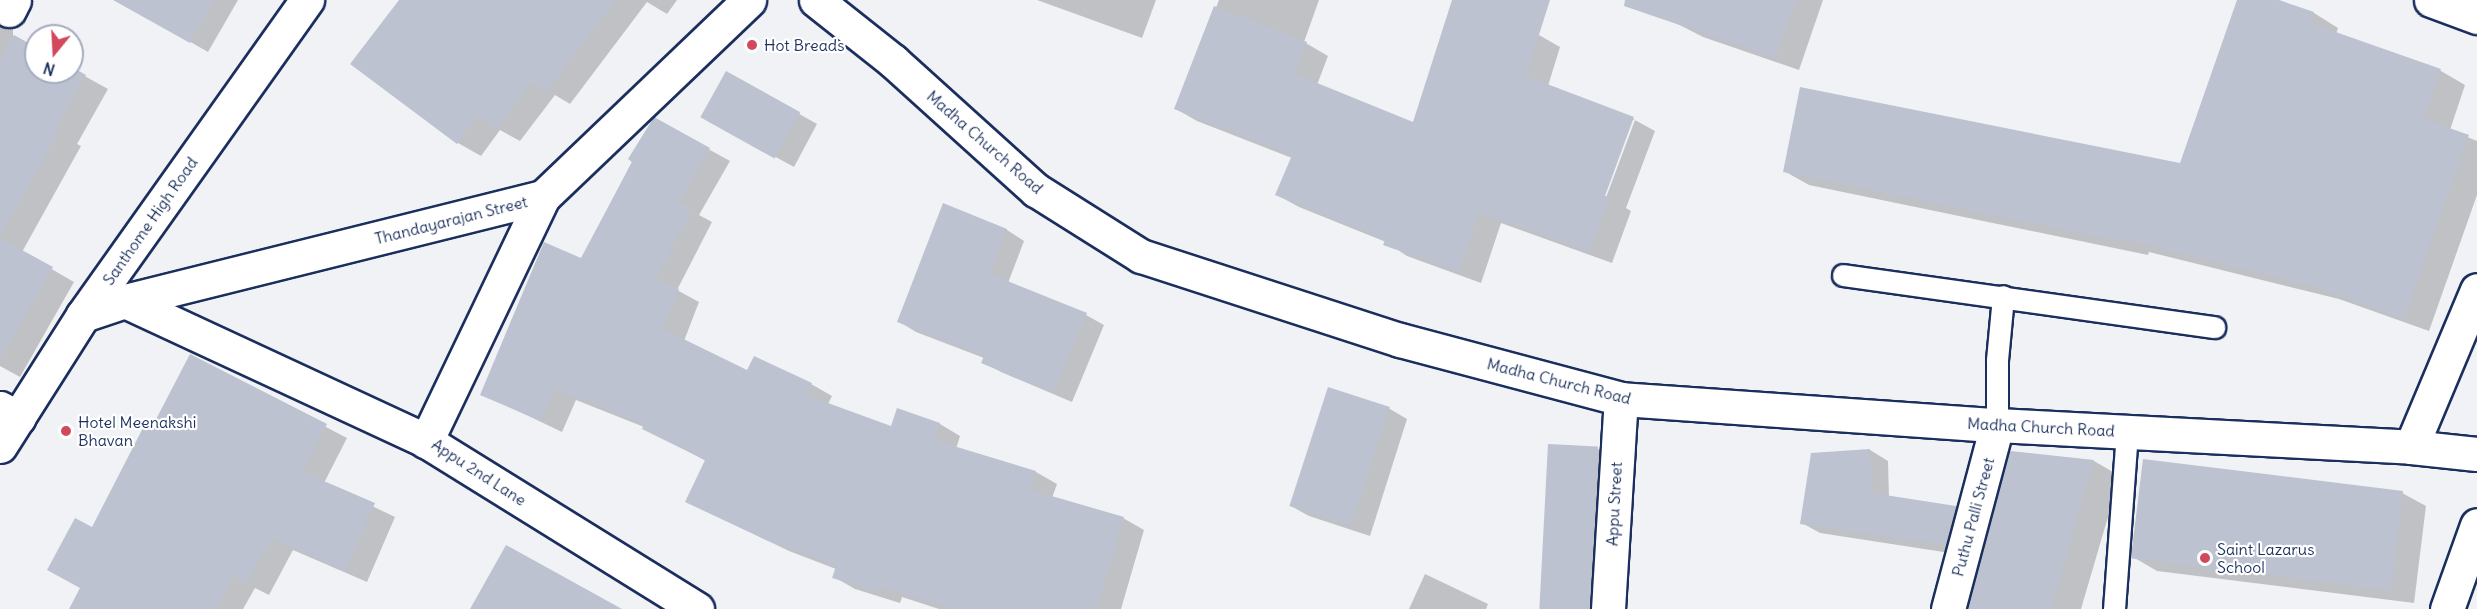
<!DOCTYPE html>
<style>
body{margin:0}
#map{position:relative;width:2477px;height:609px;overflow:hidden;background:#f1f2f5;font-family:Delius,sans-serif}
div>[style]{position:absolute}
.shadow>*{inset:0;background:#0003}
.building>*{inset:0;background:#bcc2d0;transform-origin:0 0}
.roads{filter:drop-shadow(2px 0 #1b2f5e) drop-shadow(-2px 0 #1b2f5e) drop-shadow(0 2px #1b2f5e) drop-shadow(0 -2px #1b2f5e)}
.service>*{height:21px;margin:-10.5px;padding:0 10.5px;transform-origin:10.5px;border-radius:10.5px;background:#fff}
.minor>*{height:33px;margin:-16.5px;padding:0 16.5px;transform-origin:16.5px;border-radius:16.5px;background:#fff}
.tertiary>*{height:33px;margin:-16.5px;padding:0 16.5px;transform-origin:16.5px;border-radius:16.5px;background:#fff}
.primary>*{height:33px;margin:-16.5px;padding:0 16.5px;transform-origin:16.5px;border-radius:16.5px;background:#fff}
.dots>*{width:16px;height:16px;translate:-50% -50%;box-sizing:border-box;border:3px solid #fff;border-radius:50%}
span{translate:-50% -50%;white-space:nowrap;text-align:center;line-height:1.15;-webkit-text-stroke:4.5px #fff;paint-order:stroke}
.poi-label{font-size:16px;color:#1b2f5e}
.left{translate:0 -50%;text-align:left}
.street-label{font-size:16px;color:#1b2f5e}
.north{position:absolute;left:24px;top:24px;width:60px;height:60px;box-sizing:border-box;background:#fff;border:2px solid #a4acbf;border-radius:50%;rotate:198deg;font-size:16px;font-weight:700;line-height:24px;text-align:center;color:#1b2f5e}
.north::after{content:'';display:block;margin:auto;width:21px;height:27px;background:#d1495b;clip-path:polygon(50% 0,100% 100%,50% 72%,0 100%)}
</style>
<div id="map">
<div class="shadow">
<i style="clip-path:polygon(142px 0,238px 0,208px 52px,136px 11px)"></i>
<i style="clip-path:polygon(401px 0,677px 0,667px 14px,647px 2px,570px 104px,555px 95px,520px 141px,500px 130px,481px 156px,458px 143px)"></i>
<i style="clip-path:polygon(1037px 0,1156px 0,1142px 38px)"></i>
<i style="clip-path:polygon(evenodd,1219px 0,1319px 0,1304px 42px,1328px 56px,1317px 85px,1413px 124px,1539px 35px,1560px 47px,1548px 86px,1633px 119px,1655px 131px,1626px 208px,1631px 211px,1612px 263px,1501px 223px,1481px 283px,1407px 256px,1386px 242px,1299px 207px,1277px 195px,1292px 158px,1197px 121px,1176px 109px,1219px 0,1631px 120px,1635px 120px,1604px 203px,1601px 202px,1631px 120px)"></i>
<i style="clip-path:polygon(1631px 0,1823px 0,1799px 70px,1703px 37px)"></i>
<i style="clip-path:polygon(2238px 0,2275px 0,2314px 13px,2338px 28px,2336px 34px,2441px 71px,2465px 85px,2450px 130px,2477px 141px,2477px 195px,2429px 331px,2339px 299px,2149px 252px,2148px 255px,1809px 185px,1784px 171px,2181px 165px)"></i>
<i style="clip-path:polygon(0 20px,13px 27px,13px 36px,36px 49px,36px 72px,72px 72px,72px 69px,108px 89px,77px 144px,81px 146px,22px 252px,74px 282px,20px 377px,0 366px)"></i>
<i style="clip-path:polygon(727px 73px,817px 124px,794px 167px,721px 127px)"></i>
<i style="clip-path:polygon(654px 119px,730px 161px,699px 215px,712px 222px,677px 290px,699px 302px,684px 341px,748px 372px,811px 384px,832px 396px,828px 404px,892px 428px,898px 409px,940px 424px,960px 436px,956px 449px,1036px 472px,1057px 484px,1052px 498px,1123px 518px,1144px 530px,1121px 609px,939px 609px,902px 597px,900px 603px,855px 589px,834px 577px,836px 569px,789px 551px,687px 502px,706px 461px,644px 427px,576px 400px,562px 432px,482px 394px,582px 259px)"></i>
<i style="clip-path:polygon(944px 205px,1007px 230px,1024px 241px,1008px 283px,1086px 315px,1104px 325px,1072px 402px,1001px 372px,983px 362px,984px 358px,916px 332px,898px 321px)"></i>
<i style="clip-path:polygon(190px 356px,347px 438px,324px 483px,395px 517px,367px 582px,293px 550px,269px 595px,255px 588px,243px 609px,71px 609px,82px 588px,92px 529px,152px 429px)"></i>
<i style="clip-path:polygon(1329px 389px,1390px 409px,1407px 419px,1370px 536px,1309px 516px,1291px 506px)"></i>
<i style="clip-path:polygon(1598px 449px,1616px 459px,1606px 609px,1540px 609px)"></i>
<i style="clip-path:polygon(1870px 450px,1888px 461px,1889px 498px,1956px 507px,1973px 518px,1963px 555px,1820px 533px,1802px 523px)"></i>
<i style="clip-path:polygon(2011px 452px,2094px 461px,2120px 476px,2081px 609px,1969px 609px)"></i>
<i style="clip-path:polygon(2402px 493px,2426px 506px,2414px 603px,2157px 571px,2133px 557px)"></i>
<i style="clip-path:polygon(1425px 574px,1488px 604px,1486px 609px,1409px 609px)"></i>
</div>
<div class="building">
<i style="clip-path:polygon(113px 0,214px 0,190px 43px)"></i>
<i style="clip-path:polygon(399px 0,616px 0,546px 92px,532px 82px,496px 129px,478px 116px,457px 144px,350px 64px)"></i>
<i style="clip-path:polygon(1452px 0,1550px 0,1526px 76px,1634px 117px,1605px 196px,1610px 197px,1590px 252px,1480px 212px,1459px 272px,1383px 245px,1385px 240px,1275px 195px,1292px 155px,1174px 109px,1214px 6px,1307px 42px,1295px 74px,1413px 122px)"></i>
<i style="clip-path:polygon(1625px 0,1796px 0,1776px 58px,1624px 6px)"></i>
<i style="clip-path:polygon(2237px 0,2279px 0,2314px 12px,2310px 23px,2441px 69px,2424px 119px,2469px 135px,2404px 319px,2313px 286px,2124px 239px,2124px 242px,1783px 172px,1800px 87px,2180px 163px)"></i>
<i style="clip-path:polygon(14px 35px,36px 47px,36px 72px,72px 72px,72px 67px,86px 75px,55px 130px,59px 132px,0 237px,0 60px)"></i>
<i style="left:726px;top:71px;width:85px;height:53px;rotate:29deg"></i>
<i style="clip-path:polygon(654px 117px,710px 148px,679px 202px,692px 209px,656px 280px,679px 289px,663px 329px,747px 370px,754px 356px,812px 383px,806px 395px,891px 426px,897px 408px,940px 423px,934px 440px,1036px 471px,1031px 490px,1124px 517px,1097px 609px,954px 609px,881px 587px,879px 592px,832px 578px,836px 566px,766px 540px,685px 502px,705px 460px,642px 429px,644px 424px,555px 389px,541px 421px,480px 395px,544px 242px,581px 258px,632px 162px,628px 159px)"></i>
<i style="clip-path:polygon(943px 203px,1007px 229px,990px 274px,1087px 313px,1053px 393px,981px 363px,984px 356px,897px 322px)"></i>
<i style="clip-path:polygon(0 238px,53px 267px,0 360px)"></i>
<i style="clip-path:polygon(190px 354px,327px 424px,303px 472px,375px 503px,345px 571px,271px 539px,247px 584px,233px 577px,216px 609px,69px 609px,80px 588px,47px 570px,75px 518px,92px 527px,145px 424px,152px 427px)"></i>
<i style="left:1328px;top:387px;width:65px;height:125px;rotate:18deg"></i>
<i style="left:1548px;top:444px;width:50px;height:165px;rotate:3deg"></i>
<i style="clip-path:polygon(1870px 449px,1872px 493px,1956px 506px,1946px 545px,1800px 524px,1811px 453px)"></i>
<i style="clip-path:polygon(2010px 451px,2094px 460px,2051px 609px,1967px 609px)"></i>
<i style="left:2143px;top:459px;width:262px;height:100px;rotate:7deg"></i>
<i style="clip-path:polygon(506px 545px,622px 609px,470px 609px)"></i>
</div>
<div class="roads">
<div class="service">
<i style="left:1843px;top:275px;width:375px;rotate:8deg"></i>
<i style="left:1997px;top:425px;width:65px;rotate:-90deg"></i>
<i style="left:1997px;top:360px;width:64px;rotate:-84.6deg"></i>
<i style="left:2114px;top:609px;width:177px;rotate:-85.8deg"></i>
</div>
<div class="minor">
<i style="left:2431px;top:0;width:49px;rotate:20.3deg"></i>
<i style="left:9px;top:10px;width:11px;rotate:-63deg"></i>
<i style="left:543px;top:197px;width:271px;rotate:115.6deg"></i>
<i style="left:426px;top:441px;width:319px;rotate:31.8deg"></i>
<i style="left:125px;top:301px;width:332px;rotate:24.9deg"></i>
<i style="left:83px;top:315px;width:44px;rotate:-18.4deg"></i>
<i style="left:125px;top:301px;width:431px;rotate:-14deg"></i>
<i style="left:543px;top:197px;width:285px;rotate:-43.7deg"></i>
<i style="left:0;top:408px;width:21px;rotate:28deg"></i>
<i style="left:2411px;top:447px;width:170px;rotate:-67.2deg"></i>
<i style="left:1948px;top:609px;width:190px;rotate:-75.1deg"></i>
<i style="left:2447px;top:609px;width:89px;rotate:-70.3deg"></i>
</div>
<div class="tertiary">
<i style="left:816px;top:0;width:98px;rotate:38.4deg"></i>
<i style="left:893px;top:61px;width:193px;rotate:42.1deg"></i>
<i style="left:1036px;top:190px;width:124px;rotate:32.2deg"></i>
<i style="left:1141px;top:256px;width:272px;rotate:18deg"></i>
<i style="left:1400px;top:340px;width:229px;rotate:14.9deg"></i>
<i style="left:1621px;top:399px;width:377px;rotate:4deg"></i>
<i style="left:1997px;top:425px;width:415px;rotate:3deg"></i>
<i style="left:2411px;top:447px;width:66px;rotate:6.1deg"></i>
<i style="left:1608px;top:609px;width:210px;rotate:-86.5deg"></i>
</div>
<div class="primary">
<i style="left:0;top:446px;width:155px;rotate:-57.6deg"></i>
<i style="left:83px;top:315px;width:387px;rotate:-54.6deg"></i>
</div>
</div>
<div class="dots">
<i style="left:752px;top:45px;background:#d1495b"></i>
<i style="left:66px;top:431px;background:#d1495b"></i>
<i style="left:2205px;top:558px;background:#d1495b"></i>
</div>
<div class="poi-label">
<span class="left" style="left:764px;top:45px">Hot Breads</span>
<span class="left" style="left:78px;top:431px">Hotel Meenakshi<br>Bhavan</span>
<span class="left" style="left:2217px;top:558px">Saint Lazarus<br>School</span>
</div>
<div class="street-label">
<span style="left:985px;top:142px;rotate:41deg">Madha Church Road</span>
<span style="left:451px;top:220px;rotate:-14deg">Thandayarajan Street</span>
<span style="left:150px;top:221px;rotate:-55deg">Santhome High Road</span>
<span style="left:1559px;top:381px;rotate:14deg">Madha Church Road</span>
<span style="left:2041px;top:427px;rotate:3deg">Madha Church Road</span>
<span style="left:479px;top:472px;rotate:33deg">Appu 2nd Lane</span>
<span style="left:1614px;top:504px;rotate:-87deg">Appu Street</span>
<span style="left:1973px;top:517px;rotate:-75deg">Puthu Palli Street</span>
</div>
<div class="north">N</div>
</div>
